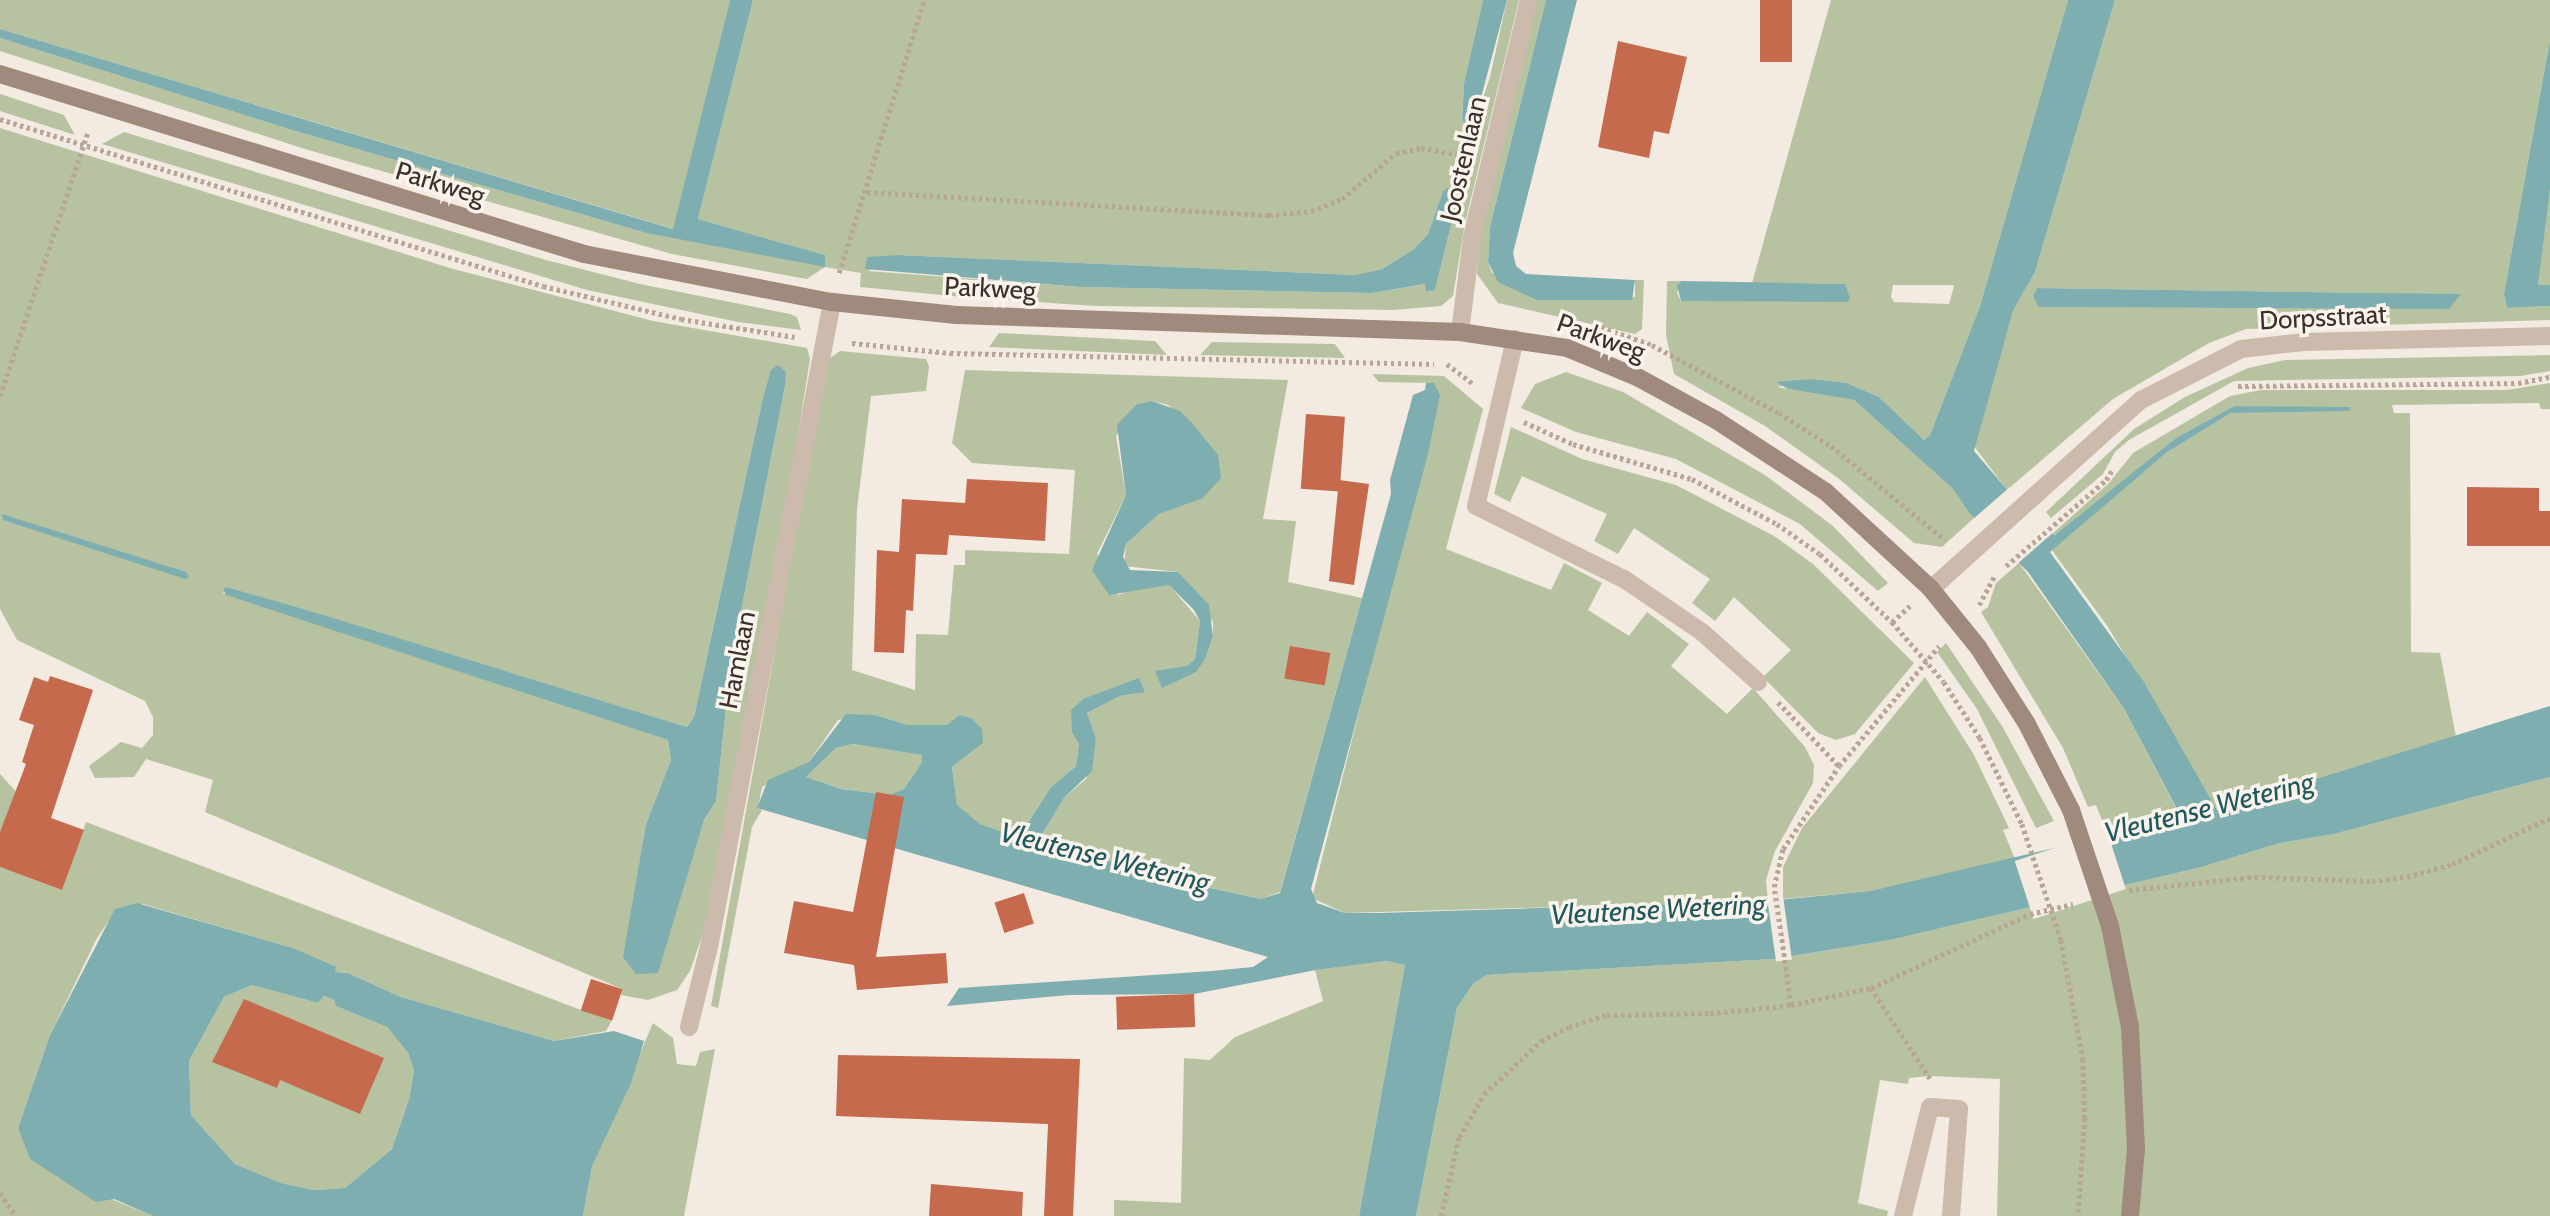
<!DOCTYPE html>
<style>
body{margin:0}
#map{position:relative;width:2550px;height:1216px;overflow:hidden;background:#f3eae1;font-family:Cabin,sans-serif}
div>[style]{position:absolute}
.green>*{inset:0;background:#b7c3a0}
.water>*{inset:0;background:#7faeb0}
.pier>*{inset:0;background:#f3eae1;transform-origin:0 0}
.building>*{inset:0;background:#c56a4d;transform-origin:0 0}
.path>*{height:4.5px;margin-top:-2.25px;transform-origin:0;background:repeating-linear-gradient(90deg,#b8a596 0 3.5px,transparent 0 7px)}
.lane>*{height:18px;margin:-9px;padding:0 9px;transform-origin:9px;border-radius:9px;background:#ccbbac}
.street>*{height:18px;margin:-9px;padding:0 9px;transform-origin:9px;border-radius:9px;background:#ccbbac}
.secondary>*{height:18px;margin:-9px;padding:0 9px;transform-origin:9px;border-radius:9px;background:#a08a7d}
.path-bridge>*{height:4.5px;margin-top:-2.25px;transform-origin:0;background:repeating-linear-gradient(90deg,#b8a596 0 3.5px,transparent 0 7px)}
.secondary-bridge>*{height:18px;margin:-9px;padding:0 9px;transform-origin:9px;border-radius:9px;background:#a08a7d}
span{translate:-50% -50%;white-space:nowrap;text-align:center;line-height:1.15;-webkit-text-stroke:7px #faf4ed;paint-order:stroke}
.street-label{font-size:26px;color:#3a302b}
.water-label{font-size:28px;color:#20585c;font-style:italic}
</style>
<div id="map">
<div class="green">
<i style="clip-path:polygon(0 0,730px 0,674px 229px,0 29px)"></i>
<i style="clip-path:polygon(evenodd,753px 0,1483px 0,1464px 83px,1462px 121px,1474px 124px,1490px 77px,1507px 0,1519px 0,1465px 223px,1453px 296px,1441px 306px,1393px 310px,1096px 306px,962px 297px,860px 287px,861px 273px,825px 267px,807px 279px,672px 254px,305px 149px,0 51px,0 38px,292px 130px,646px 233px,825px 266px,824px 255px,698px 219px,753px 0,1443px 191px,1459px 193px,1435px 290px,1426px 284px,1372px 293px,1080px 287px,868px 271px,899px 255px,1355px 275px,1382px 269px,1414px 249px,1428px 234px,1443px 191px)"></i>
<i style="clip-path:polygon(1537px 0,1546px 0,1490px 227px,1488px 262px,1492px 273px,1635px 297px,1635px 280px,1644px 280px,1642px 329px,1635px 334px,1498px 303px,1477px 274px,1480px 238px)"></i>
<i style="clip-path:polygon(evenodd,1831px 0,2068px 0,1980px 306px,1930px 435px,1924px 440px,1879px 397px,1847px 383px,1812px 379px,1777px 387px,1854px 400px,1953px 489px,1974px 518px,1942px 547px,1914px 543px,1838px 478px,1765px 426px,1674px 374px,1666px 335px,1667px 281px,1682px 281px,1677px 293px,1681px 301px,1845px 284px,1752px 283px,1831px 0,1893px 285px,1953px 285px,1954px 286px,1949px 304px,1894px 302px,1891px 297px,1893px 285px)"></i>
<i style="clip-path:polygon(evenodd,2115px 0,2550px 0,2550px 40px,2504px 294px,2507px 308px,2550px 306px,2550px 320px,2246px 329px,2209px 343px,2113px 399px,2007px 490px,1974px 446px,2013px 311px,2035px 272px,2115px 0,2037px 288px,2374px 293px,2379px 297px,2380px 308px,2038px 307px,2033px 296px,2037px 288px)"></i>
<i style="clip-path:polygon(0 94px,64px 115px,75px 135px,0 111px)"></i>
<i style="clip-path:polygon(evenodd,0 128px,450px 268px,653px 321px,807px 348px,810px 359px,795px 453px,704px 931px,690px 971px,677px 990px,648px 1000px,621px 995px,622px 989px,205px 812px,213px 780px,146px 759px,134px 777px,95px 778px,89px 766px,121px 742px,142px 748px,153px 735px,153px 717px,145px 701px,17px 640px,0 609px,0 128px,785px 386px,731px 663px,716px 801px,704px 820px,685px 879px,624px 957px,646px 824px,671px 760px,668px 740px,223px 593px,227px 587px,687px 727px,694px 717px,762px 402px,785px 386px)"></i>
<i style="clip-path:polygon(124px 132px,546px 260px,640px 284px,790px 314px,797px 317px,801px 330px,738px 322px,587px 290px,102px 144px)"></i>
<i style="clip-path:polygon(2550px 189px,2550px 285px,2538px 285px,2539px 248px)"></i>
<i style="clip-path:polygon(999px 333px,1155px 341px,1167px 355px,989px 347px)"></i>
<i style="clip-path:polygon(1212px 342px,1335px 344px,1345px 358px,1200px 355px)"></i>
<i style="clip-path:polygon(evenodd,840px 351px,926px 359px,929px 367px,926px 391px,871px 396px,857px 509px,852px 670px,915px 690px,916px 634px,948px 635px,954px 565px,965px 565px,965px 550px,1069px 554px,1075px 470px,972px 463px,952px 443px,965px 370px,1288px 380px,1263px 519px,1296px 521px,1288px 582px,1362px 598px,1280px 892px,1261px 899px,1201px 886px,1038px 841px,1064px 798px,1086px 779px,1096px 738px,1087px 713px,1120px 696px,1145px 692px,1083px 699px,1071px 710px,1079px 744px,1076px 766px,1051px 787px,1026px 826px,1009px 834px,980px 824px,957px 806px,952px 767px,983px 743px,959px 715px,947px 725px,908px 725px,875px 715px,838px 720px,809px 762px,762px 787px,758px 808px,762px 810px,752px 827px,718px 1008px,711px 1006px,808px 465px,830px 358px,840px 351px,1152px 401px,1168px 405px,1198px 432px,1184px 503px,1159px 514px,1126px 544px,1124px 566px,1178px 572px,1213px 622px,1213px 637px,1205px 659px,1162px 688px,1195px 659px,1200px 621px,1169px 585px,1139px 587px,1118px 595px,1097px 554px,1126px 495px,1116px 436px,1137px 404px,1152px 401px)"></i>
<i style="clip-path:polygon(2550px 355px,2550px 371px,2520px 376px,2234px 381px,2129px 440px,2115px 452px,2103px 474px,2051px 518px,2046px 512px,2134px 429px,2185px 397px,2248px 368px,2285px 360px)"></i>
<i style="clip-path:polygon(1566px 372px,1623px 392px,1765px 475px,1833px 526px,1888px 583px,1878px 591px,1800px 524px,1676px 459px,1576px 432px,1521px 408px,1535px 384px)"></i>
<i style="clip-path:polygon(1372px 374px,1444px 376px,1483px 409px,1446px 549px,1551px 590px,1564px 563px,1602px 583px,1588px 610px,1629px 636px,1647px 612px,1689px 644px,1671px 666px,1727px 714px,1753px 688px,1805px 747px,1814px 765px,1813px 783px,1775px 851px,1766px 880px,1768px 901px,1345px 913px,1312px 898px,1439px 395px,1433px 383px,1379px 382px)"></i>
<i style="clip-path:polygon(2550px 383px,2550px 409px,2541px 409px,2539px 403px,2392px 405px,2394px 413px,2410px 413px,2411px 652px,2440px 653px,2456px 737px,2217px 810px,2108px 627px,2051px 549px,2166px 453px,2231px 413px,2351px 409px,2234px 406px,2176px 438px,2058px 535px,2052px 534px,2109px 483px,2133px 453px,2230px 396px,2261px 390px,2507px 390px)"></i>
<i style="clip-path:polygon(1511px 427px,1582px 459px,1676px 485px,1774px 536px,1813px 564px,1914px 663px,1855px 734px,1836px 740px,1818px 733px,1763px 677px,1791px 650px,1734px 597px,1715px 621px,1692px 603px,1710px 579px,1634px 528px,1618px 554px,1594px 541px,1607px 514px,1522px 476px,1510px 502px,1494px 494px)"></i>
<i style="clip-path:polygon(2019px 563px,2123px 707px,2178px 812px,2175px 820px,2108px 835px,2096px 805px,2088px 807px,2063px 748px,1981px 612px,1988px 607px,1996px 583px)"></i>
<i style="clip-path:polygon(1946px 643px,2002px 726px,2054px 821px,2036px 828px,1977px 709px,1937px 652px)"></i>
<i style="clip-path:polygon(1925px 677px,1974px 755px,2009px 828px,2003px 830px,2015px 859px,1870px 891px,1783px 899px,1783px 867px,1802px 828px)"></i>
<i style="clip-path:polygon(853px 744px,923px 755px,922px 762px,904px 789px,889px 795px,841px 789px,806px 777px,836px 748px)"></i>
<i style="clip-path:polygon(0 774px,21px 797px,0 832px)"></i>
<i style="clip-path:polygon(2550px 777px,2550px 1216px,1997px 1216px,2000px 1079px,1930px 1076px,1909px 1078px,1908px 1084px,1880px 1080px,1858px 1203px,1888px 1211px,1887px 1216px,1416px 1216px,1457px 1008px,1473px 984px,1487px 975px,1774px 959px,1890px 940px,2198px 868px,2280px 843px,2334px 834px)"></i>
<i style="clip-path:polygon(86px 822px,581px 1010px,612px 1020px,606px 1031px,554px 1041px,401px 997px,348px 973px,335px 972px,293px 948px,143px 904px,113px 915px,97px 938px,50px 1035px,18px 1128px,57px 1177px,153px 1216px,0 1216px,0 867px,62px 890px)"></i>
<i style="clip-path:polygon(1387px 961px,1405px 965px,1359px 1216px,1114px 1216px,1114px 1200px,1181px 1203px,1184px 1058px,1210px 1060px,1235px 1037px,1323px 1001px,1315px 970px)"></i>
<i style="clip-path:polygon(252px 985px,318px 1003px,324px 996px,334px 1000px,336px 1006px,387px 1027px,408px 1053px,414px 1070px,409px 1099px,392px 1149px,345px 1188px,313px 1190px,281px 1183px,235px 1164px,191px 1115px,189px 1061px,224px 997px)"></i>
<i style="clip-path:polygon(653px 1023px,673px 1038px,677px 1064px,696px 1066px,700px 1052px,715px 1049px,684px 1216px,583px 1216px,592px 1166px)"></i>
</div>
<div class="water">
<i style="clip-path:polygon(730px 0,753px 0,698px 219px,825px 255px,825px 267px,646px 233px,292px 130px,0 38px,0 29px,673px 229px)"></i>
<i style="clip-path:polygon(1483px 0,1507px 0,1474px 124px,1462px 121px,1464px 83px)"></i>
<i style="clip-path:polygon(1546px 0,1577px 0,1513px 253px,1516px 266px,1526px 274px,1635px 280px,1632px 300px,1537px 300px,1498px 282px,1488px 262px,1490px 227px)"></i>
<i style="clip-path:polygon(evenodd,2068px 0,2115px 0,2035px 272px,2013px 311px,1974px 451px,2039px 527px,2055px 535px,2176px 438px,2234px 406px,2351px 407px,2349px 411px,2231px 413px,2166px 453px,2050px 552px,2144px 682px,2217px 810px,2550px 706px,2550px 777px,2334px 834px,2280px 843px,2198px 868px,1890px 940px,1774px 959px,1487px 975px,1473px 984px,1457px 1008px,1416px 1216px,1359px 1216px,1405px 965px,1387px 961px,1316px 970px,1194px 994px,1069px 995px,947px 1006px,959px 988px,1212px 971px,1253px 967px,1268px 957px,757px 808px,768px 780px,809px 762px,846px 714px,875px 715px,908px 725px,947px 725px,959px 715px,971px 718px,982px 729px,983px 743px,952px 767px,957px 805px,980px 824px,1009px 834px,1026px 826px,1051px 787px,1076px 766px,1079px 744px,1072px 732px,1071px 710px,1083px 699px,1139px 678px,1145px 692px,1120px 696px,1087px 713px,1096px 738px,1092px 771px,1064px 798px,1038px 841px,1201px 886px,1261px 899px,1280px 893px,1391px 494px,1390px 480px,1413px 395px,1425px 390px,1426px 383px,1434px 383px,1440px 395px,1428px 454px,1311px 889px,1317px 903px,1345px 913px,1379px 913px,1768px 901px,1870px 891px,2175px 820px,2178px 811px,2123px 707px,2028px 572px,1971px 515px,1953px 489px,1854px 400px,1788px 389px,1776px 382px,1812px 379px,1847px 383px,1879px 397px,1924px 440px,1930px 435px,1980px 306px,2068px 0,853px 744px,922px 755px,922px 762px,904px 789px,889px 795px,841px 789px,806px 777px,836px 748px,853px 744px)"></i>
<i style="clip-path:polygon(2550px 40px,2550px 189px,2538px 285px,2550px 285px,2550px 306px,2507px 308px,2504px 294px)"></i>
<i style="clip-path:polygon(1450px 187px,1459px 193px,1435px 290px,1426px 291px,1425px 284px,1372px 293px,1080px 287px,865px 269px,867px 257px,899px 255px,1355px 275px,1382px 269px,1414px 249px,1428px 234px,1443px 191px)"></i>
<i style="clip-path:polygon(1682px 281px,1845px 284px,1850px 298px,1848px 302px,1681px 301px,1677px 285px)"></i>
<i style="clip-path:polygon(2037px 288px,2374px 293px,2461px 294px,2449px 309px,2038px 307px,2033px 296px)"></i>
<i style="clip-path:polygon(778px 365px,786px 372px,785px 386px,731px 663px,716px 801px,704px 820px,658px 973px,636px 974px,623px 957px,646px 824px,671px 760px,668px 740px,226px 595px,223px 589px,227px 587px,320px 614px,687px 727px,694px 717px,762px 402px,771px 370px)"></i>
<i style="clip-path:polygon(1152px 401px,1180px 411px,1191px 422px,1218px 455px,1221px 478px,1203px 498px,1159px 514px,1126px 544px,1123px 557px,1130px 570px,1178px 572px,1209px 605px,1213px 637px,1205px 659px,1196px 672px,1162px 688px,1155px 671px,1187px 666px,1195px 659px,1200px 621px,1194px 610px,1169px 585px,1109px 595px,1092px 570px,1126px 495px,1117px 425px,1137px 404px)"></i>
<i style="clip-path:polygon(2px 514px,186px 572px,189px 577px,185px 579px,3px 520px)"></i>
<i style="clip-path:polygon(evenodd,137px 903px,293px 948px,336px 967px,335px 972px,348px 973px,401px 997px,554px 1041px,614px 1031px,644px 1041px,631px 1083px,592px 1166px,583px 1216px,153px 1216px,114px 1199px,96px 1202px,30px 1159px,18px 1128px,50px 1035px,115px 909px,137px 903px,252px 985px,318px 1003px,324px 996px,334px 1000px,336px 1006px,387px 1027px,408px 1053px,414px 1070px,409px 1099px,392px 1149px,345px 1188px,313px 1190px,281px 1183px,235px 1164px,191px 1115px,189px 1061px,224px 997px,252px 985px)"></i>
</div>
<div class="pier">
<i style="clip-path:polygon(2010px 487px,2041px 524px,2055px 531px,2016px 565px,1972px 520px)"></i>
<i style="left:2107px;top:831px;width:61px;height:97px;rotate:72deg"></i>
<i style="left:1783px;top:896px;width:64px;height:16px;rotate:82deg"></i>
</div>
<div class="building">
<i style="left:1760px;top:0;width:32px;height:62px"></i>
<i style="clip-path:polygon(1618px 41px,1687px 57px,1669px 134px,1654px 131px,1649px 158px,1598px 147px)"></i>
<i style="left:1306px;top:414px;width:39px;height:75px;rotate:4deg"></i>
<i style="clip-path:polygon(967px 479px,1048px 483px,1045px 541px,949px 535px,947px 555px,916px 554px,913px 611px,906px 610px,904px 653px,874px 652px,877px 550px,899px 552px,902px 499px,965px 503px)"></i>
<i style="clip-path:polygon(1339px 480px,1369px 484px,1354px 585px,1329px 581px)"></i>
<i style="clip-path:polygon(2467px 487px,2539px 488px,2539px 511px,2550px 511px,2550px 546px,2467px 546px)"></i>
<i style="left:1290px;top:646px;width:41px;height:33px;rotate:10deg"></i>
<i style="clip-path:polygon(50px 676px,93px 690px,51px 818px,84px 830px,62px 890px,0 867px,0 832px,26px 764px,22px 762px,34px 725px,19px 720px,34px 677px,48px 682px)"></i>
<i style="clip-path:polygon(876px 792px,904px 797px,876px 957px,946px 953px,948px 983px,857px 990px,854px 965px,784px 953px,794px 901px,853px 912px)"></i>
<i style="left:1024px;top:893px;width:32px;height:31px;rotate:72deg"></i>
<i style="left:591px;top:979px;width:33px;height:33px;rotate:18deg"></i>
<i style="left:1194px;top:994px;width:33px;height:78px;rotate:88deg"></i>
<i style="clip-path:polygon(244px 999px,384px 1058px,360px 1114px,280px 1080px,277px 1088px,212px 1062px)"></i>
<i style="clip-path:polygon(838px 1055px,1080px 1059px,1073px 1216px,1044px 1216px,1048px 1124px,836px 1116px)"></i>
<i style="clip-path:polygon(931px 1184px,1023px 1192px,1022px 1216px,929px 1216px)"></i>
</div>
<div class="path">
<i style="left:0;top:119px;width:568px;rotate:17.1deg"></i>
<i style="left:543px;top:286px;width:142px;rotate:13.4deg"></i>
<i style="left:681px;top:319px;width:115px;rotate:9deg"></i>
<i style="left:867px;top:192px;width:403px;rotate:3.3deg"></i>
<i style="left:1269px;top:215px;width:42px;rotate:-5.4deg"></i>
<i style="left:1311px;top:211px;width:33px;rotate:-21deg"></i>
<i style="left:1342px;top:199px;width:71px;rotate:-40.4deg"></i>
<i style="left:1396px;top:153px;width:25px;rotate:-11deg"></i>
<i style="left:1421px;top:148px;width:40px;rotate:10deg"></i>
<i style="left:839px;top:273px;width:286px;rotate:-72.7deg"></i>
<i style="left:1601px;top:327px;width:54px;rotate:19.4deg"></i>
<i style="left:1652px;top:345px;width:144px;rotate:28.2deg"></i>
<i style="left:1779px;top:413px;width:62px;rotate:32.4deg"></i>
<i style="left:1831px;top:446px;width:148px;rotate:39.5deg"></i>
<i style="left:852px;top:343px;width:99px;rotate:5.8deg"></i>
<i style="left:950px;top:353px;width:484px;rotate:1.3deg"></i>
<i style="left:1447px;top:364px;width:35px;rotate:37deg"></i>
<i style="left:2238px;top:386px;width:280px;rotate:-0.6deg"></i>
<i style="left:2518px;top:383px;width:33px;rotate:-11deg"></i>
<i style="left:0;top:396px;width:279px;rotate:-71.6deg"></i>
<i style="left:1524px;top:422px;width:54px;rotate:24.2deg"></i>
<i style="left:1573px;top:444px;width:124px;rotate:16.4deg"></i>
<i style="left:1692px;top:479px;width:96px;rotate:27.9deg"></i>
<i style="left:1777px;top:524px;width:52px;rotate:34.9deg"></i>
<i style="left:1820px;top:554px;width:99px;rotate:43.4deg"></i>
<i style="left:1892px;top:622px;width:79px;rotate:49.1deg"></i>
<i style="left:1944px;top:682px;width:67px;rotate:57.3deg"></i>
<i style="left:1980px;top:738px;width:96px;rotate:64deg"></i>
<i style="left:2006px;top:566px;width:132px;rotate:-40.7deg"></i>
<i style="left:2106px;top:480px;width:13px;rotate:-58deg"></i>
<i style="left:1979px;top:605px;width:32px;rotate:-62deg"></i>
<i style="left:1892px;top:622px;width:24px;rotate:-42deg"></i>
<i style="left:1778px;top:702px;width:88px;rotate:46.4deg"></i>
<i style="left:2129px;top:890px;width:127px;rotate:-5.9deg"></i>
<i style="left:2255px;top:877px;width:117px;rotate:2deg"></i>
<i style="left:2372px;top:881px;width:35px;rotate:-7deg"></i>
<i style="left:2407px;top:877px;width:47px;rotate:-16.1deg"></i>
<i style="left:2452px;top:864px;width:108px;rotate:-25.1deg"></i>
<i style="left:2061px;top:940px;width:121px;rotate:79.5deg"></i>
<i style="left:2083px;top:1059px;width:59px;rotate:88.1deg"></i>
<i style="left:2085px;top:1118px;width:98px;rotate:94.1deg"></i>
<i style="left:1871px;top:988px;width:108px;rotate:56.8deg"></i>
<i style="left:1791px;top:1005px;width:119px;rotate:-98.2deg"></i>
<i style="left:1774px;top:887px;width:39px;rotate:-77deg"></i>
<i style="left:1783px;top:849px;width:100px;rotate:-56deg"></i>
<i style="left:1839px;top:766px;width:156px;rotate:-50.2deg"></i>
<i style="left:0;top:1193px;width:28px;rotate:55deg"></i>
<i style="left:1441px;top:1216px;width:81px;rotate:-77.2deg"></i>
<i style="left:1459px;top:1137px;width:50px;rotate:-59.8deg"></i>
<i style="left:1484px;top:1094px;width:78px;rotate:-42.9deg"></i>
<i style="left:1541px;top:1041px;width:31px;rotate:-27deg"></i>
<i style="left:1569px;top:1027px;width:40px;rotate:-18deg"></i>
<i style="left:1607px;top:1015px;width:103px;rotate:-1.1deg"></i>
<i style="left:1710px;top:1013px;width:81px;rotate:-5.6deg"></i>
<i style="left:1791px;top:1005px;width:82px;rotate:-12deg"></i>
<i style="left:1871px;top:988px;width:175px;rotate:-25deg"></i>
<i style="left:2030px;top:914px;width:44px;rotate:-13.1deg"></i>
</div>
<div class="lane">
<i style="left:1515px;top:339px;width:171px;rotate:103.1deg"></i>
<i style="left:1476px;top:506px;width:165px;rotate:26.3deg"></i>
<i style="left:1624px;top:579px;width:94px;rotate:34.2deg"></i>
<i style="left:1702px;top:632px;width:75px;rotate:41.8deg"></i>
<i style="left:1903px;top:1216px;width:112px;rotate:-76.1deg"></i>
<i style="left:1930px;top:1107px;width:29px;rotate:4deg"></i>
<i style="left:1959px;top:1109px;width:107px;rotate:94.3deg"></i>
</div>
<div class="street">
<i style="left:1460px;top:332px;width:96px;rotate:-82.8deg"></i>
<i style="left:1472px;top:237px;width:244px;rotate:-76.5deg"></i>
<i style="left:1931px;top:589px;width:283px;rotate:-42deg"></i>
<i style="left:2141px;top:400px;width:112px;rotate:-27deg"></i>
<i style="left:2241px;top:349px;width:63px;rotate:-6.3deg"></i>
<i style="left:2304px;top:342px;width:246px;rotate:-1.4deg"></i>
<i style="left:689px;top:1027px;width:82px;rotate:-76deg"></i>
<i style="left:709px;top:947px;width:657px;rotate:-79.2deg"></i>
</div>
<div class="secondary">
<i style="left:0;top:74px;width:611px;rotate:17.13deg"></i>
<i style="left:584px;top:254px;width:253px;rotate:11deg"></i>
<i style="left:832px;top:302px;width:125px;rotate:6deg"></i>
<i style="left:956px;top:315px;width:504px;rotate:1.93deg"></i>
<i style="left:1460px;top:332px;width:108px;rotate:8.5deg"></i>
<i style="left:1567px;top:348px;width:78px;rotate:22.6deg"></i>
<i style="left:1639px;top:378px;width:88px;rotate:28.6deg"></i>
<i style="left:1716px;top:420px;width:131px;rotate:33.2deg"></i>
<i style="left:1826px;top:492px;width:143px;rotate:42.7deg"></i>
<i style="left:1931px;top:589px;width:75px;rotate:51deg"></i>
<i style="left:1978px;top:647px;width:91px;rotate:57.5deg"></i>
<i style="left:2027px;top:724px;width:97px;rotate:62.9deg"></i>
<i style="left:2110px;top:926px;width:103px;rotate:78.8deg"></i>
<i style="left:2130px;top:1027px;width:122px;rotate:87.2deg"></i>
<i style="left:2136px;top:1149px;width:67px;rotate:95.1deg"></i>
</div>
<div class="path-bridge">
<i style="left:2022px;top:824px;width:122px;rotate:71.4deg"></i>
</div>
<div class="secondary-bridge">
<i style="left:2071px;top:810px;width:122px;rotate:71.4deg"></i>
</div>
<div class="street-label">
<span style="left:1464px;top:159px;rotate:-77deg">Joostenlaan</span>
<span style="left:440px;top:184px;rotate:17deg">Parkweg</span>
<span style="left:990px;top:289px;rotate:3deg">Parkweg</span>
<span style="left:2323px;top:318px;rotate:-3deg">Dorpsstraat</span>
<span style="left:1601px;top:338px;rotate:20deg">Parkweg</span>
<span style="left:738px;top:660px;rotate:-79deg">Hamlaan</span>
</div>
<div class="water-label">
<span style="left:2209px;top:807px;rotate:-14deg">Vleutense Wetering</span>
<span style="left:1105px;top:857px;rotate:14deg">Vleutense Wetering</span>
<span style="left:1658px;top:909px;rotate:-3deg">Vleutense Wetering</span>
</div>
</div>
